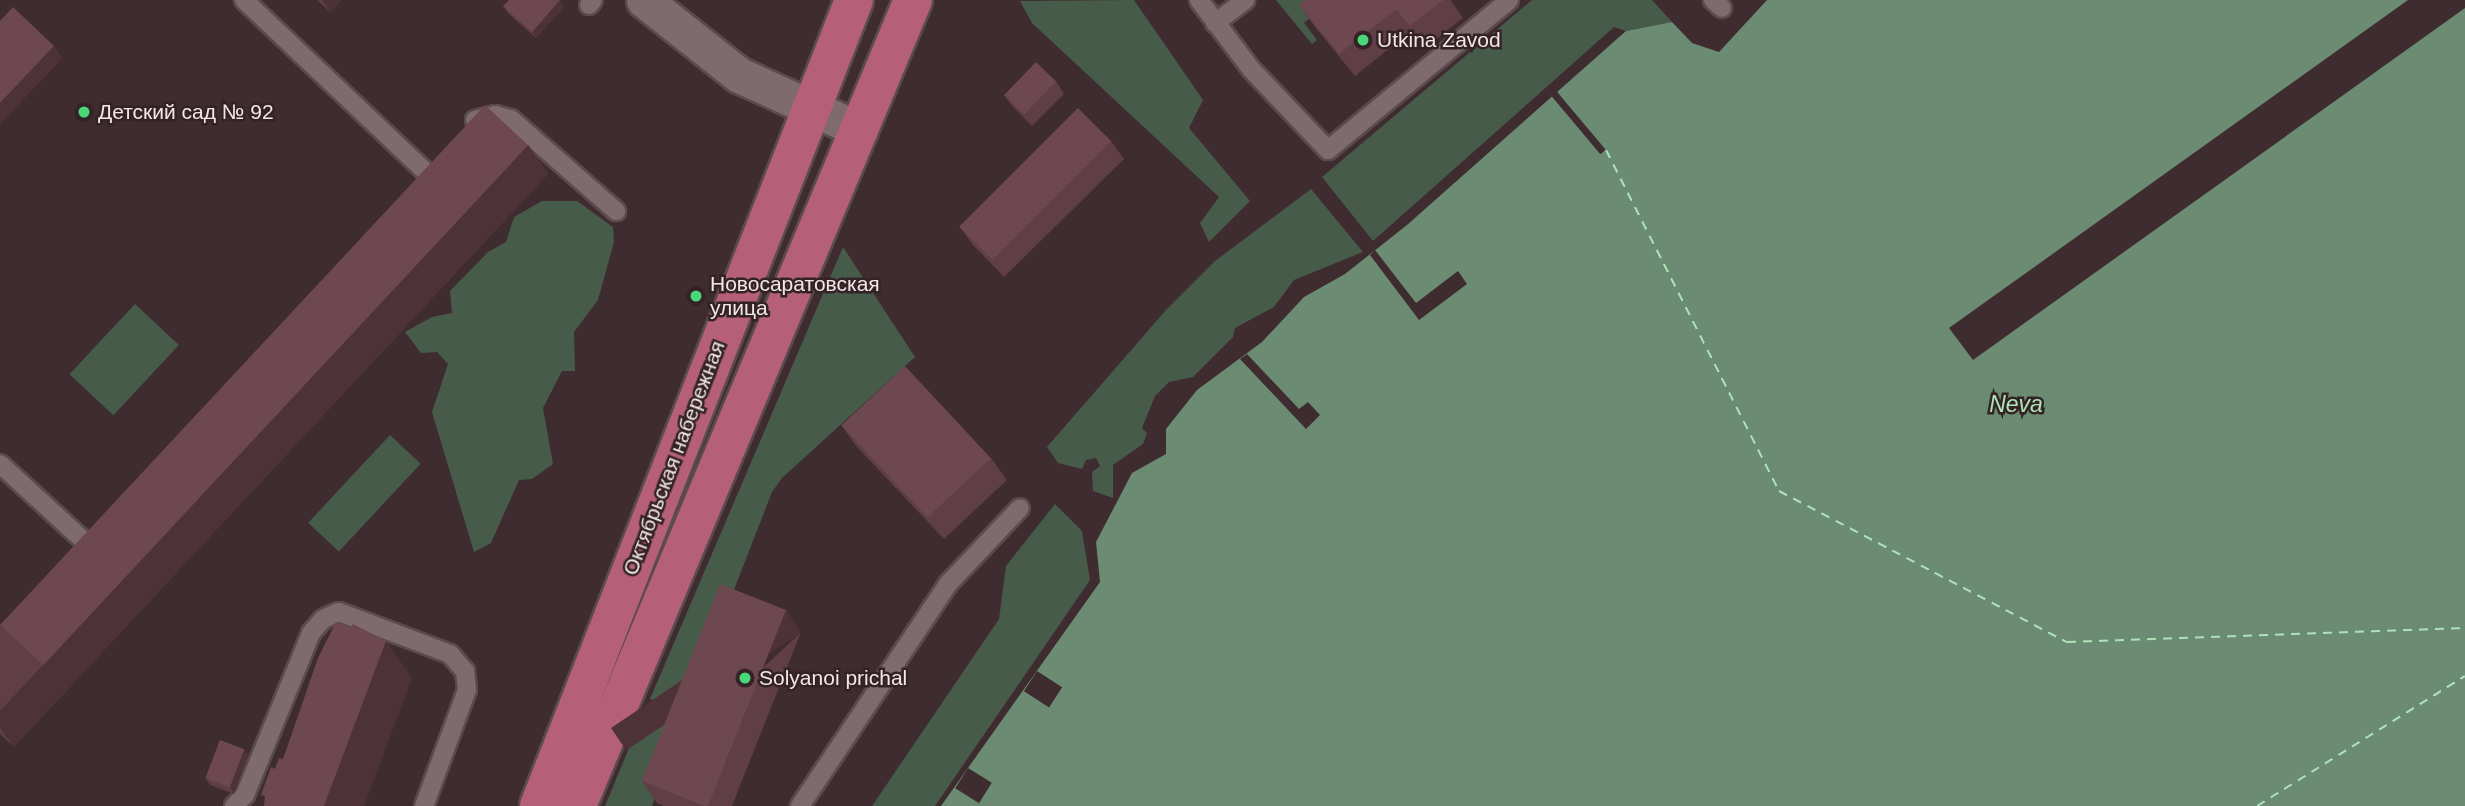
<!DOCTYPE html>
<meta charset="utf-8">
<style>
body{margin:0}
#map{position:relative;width:2465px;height:806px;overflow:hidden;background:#3f2c30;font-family:Arial,sans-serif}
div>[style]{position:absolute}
.green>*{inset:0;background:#465b4a;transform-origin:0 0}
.water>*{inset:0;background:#6b8c72}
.pier>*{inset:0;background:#3f2c30;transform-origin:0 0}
.ferry>*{height:2px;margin-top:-1px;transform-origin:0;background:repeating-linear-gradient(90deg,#ace3b7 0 9px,transparent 0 16px)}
.roads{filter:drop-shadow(2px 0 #5a4b4e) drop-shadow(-2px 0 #5a4b4e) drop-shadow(0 2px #5a4b4e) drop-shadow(0 -2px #5a4b4e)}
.lane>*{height:18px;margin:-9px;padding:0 9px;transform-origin:9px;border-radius:9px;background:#7f6a6e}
.street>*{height:35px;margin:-17.5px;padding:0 17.5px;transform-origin:17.5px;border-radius:17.5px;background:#7f6a6e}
.primary>*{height:38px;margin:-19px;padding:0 19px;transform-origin:19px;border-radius:19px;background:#b65f78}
.wall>*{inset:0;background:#5f3e45}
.shaded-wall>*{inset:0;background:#4d3238;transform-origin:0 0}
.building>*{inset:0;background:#6e4850;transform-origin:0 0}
.dots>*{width:19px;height:19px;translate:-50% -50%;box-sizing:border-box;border:4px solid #342326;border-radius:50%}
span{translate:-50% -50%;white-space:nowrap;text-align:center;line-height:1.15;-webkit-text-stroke:5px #342326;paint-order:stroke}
.poi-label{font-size:21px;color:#f2e6e8}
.left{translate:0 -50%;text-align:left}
.street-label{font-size:21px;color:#f2e6e8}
.water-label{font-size:23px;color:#ace3b7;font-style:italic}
</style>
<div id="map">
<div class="green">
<i style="clip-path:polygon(1134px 0,1203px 100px,1189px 128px,1250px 201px,1209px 242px,1200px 223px,1219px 197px,1032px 23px,1020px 1px)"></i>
<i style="clip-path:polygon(1276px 0,1332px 0,1304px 23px,1317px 40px,1312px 44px)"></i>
<i style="clip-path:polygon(1532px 0,1652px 0,1672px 22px,1626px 31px,1614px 27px,1373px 241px,1322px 177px)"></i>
<i style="clip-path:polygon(1311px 189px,1363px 252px,1294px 280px,1274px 307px,1235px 328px,1233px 337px,1193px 377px,1169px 382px,1155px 396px,1142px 428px,1147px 433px,1143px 444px,1113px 465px,1113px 498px,1093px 491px,1092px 472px,1100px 466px,1096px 458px,1086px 460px,1082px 469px,1058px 463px,1047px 447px,1166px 310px,1215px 261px)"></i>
<i style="clip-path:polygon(542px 201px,577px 201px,613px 227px,614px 242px,598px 300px,574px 332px,575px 371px,562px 371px,543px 408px,553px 464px,532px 479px,519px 480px,491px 543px,474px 552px,432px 412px,448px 364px,437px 352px,421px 353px,405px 332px,432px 317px,452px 313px,450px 291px,488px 252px,506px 242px,514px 217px)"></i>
<i style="clip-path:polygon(843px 247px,915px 357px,782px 478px,772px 492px,686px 713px,650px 699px)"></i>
<i style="left:135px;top:304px;width:60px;height:96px;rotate:43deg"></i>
<i style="left:390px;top:435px;width:42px;height:120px;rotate:43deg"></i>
<i style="clip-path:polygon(1055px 504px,1082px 531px,1090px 580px,935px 806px,872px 806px,999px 619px,1006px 566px)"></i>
<i style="clip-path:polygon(643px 714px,680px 730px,652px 806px,605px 806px)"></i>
</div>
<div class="water">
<i style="clip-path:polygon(1767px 0,2465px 0,2465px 806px,941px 806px,1100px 582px,1096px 542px,1132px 473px,1166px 454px,1166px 429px,1197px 390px,1262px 342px,1304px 297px,1345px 274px,1407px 225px,1626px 31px,1672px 22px,1692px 43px,1719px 52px)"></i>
</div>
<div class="pier">
<i style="clip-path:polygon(2408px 0,2465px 0,2465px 8px,1973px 360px,1949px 328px)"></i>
<i style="left:1553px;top:87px;width:82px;height:7px;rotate:50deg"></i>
<i style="clip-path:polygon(1375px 250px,1416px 303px,1458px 271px,1467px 284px,1419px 320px,1370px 255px)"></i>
<i style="clip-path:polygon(1247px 354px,1299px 409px,1308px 402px,1320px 415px,1306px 429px,1240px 359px)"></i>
<i style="left:1037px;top:671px;width:30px;height:24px;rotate:33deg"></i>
<i style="left:968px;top:768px;width:28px;height:24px;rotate:32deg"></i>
</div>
<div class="ferry">
<i style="left:1606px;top:150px;width:382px;rotate:63.1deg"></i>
<i style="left:1779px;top:491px;width:325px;rotate:27.7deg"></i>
<i style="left:2067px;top:642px;width:398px;rotate:-2deg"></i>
<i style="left:2257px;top:806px;width:245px;rotate:-32deg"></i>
</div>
<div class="roads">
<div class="lane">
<i style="left:244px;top:0;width:250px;rotate:43.4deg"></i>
<i style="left:1199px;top:0;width:86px;rotate:53deg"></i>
<i style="left:1251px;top:69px;width:112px;rotate:46.5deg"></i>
<i style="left:1328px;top:150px;width:235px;rotate:-39.6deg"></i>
<i style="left:1713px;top:0;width:12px;rotate:42deg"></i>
<i style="left:589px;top:5px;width:6px;rotate:-51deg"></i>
<i style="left:1215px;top:23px;width:38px;rotate:-37deg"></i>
<i style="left:475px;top:120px;width:21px;rotate:-14deg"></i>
<i style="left:495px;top:115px;width:16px;rotate:14deg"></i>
<i style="left:511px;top:119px;width:140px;rotate:41.2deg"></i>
<i style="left:0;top:464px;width:114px;rotate:42.5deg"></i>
<i style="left:234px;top:806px;width:16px;rotate:-45deg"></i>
<i style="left:245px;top:795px;width:175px;rotate:-67.8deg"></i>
<i style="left:311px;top:633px;width:18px;rotate:-49deg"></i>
<i style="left:323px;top:619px;width:17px;rotate:-24deg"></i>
<i style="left:339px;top:612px;width:119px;rotate:20.7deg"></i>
<i style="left:450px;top:654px;width:23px;rotate:49deg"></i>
<i style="left:465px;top:671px;width:19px;rotate:84deg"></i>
<i style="left:467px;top:690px;width:124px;rotate:110.3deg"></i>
<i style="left:800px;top:806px;width:268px;rotate:-56.3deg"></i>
<i style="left:949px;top:583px;width:103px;rotate:-46.6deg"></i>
</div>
<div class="street">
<i style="left:644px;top:0;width:121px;rotate:38.3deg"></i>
<i style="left:739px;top:75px;width:133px;rotate:24.4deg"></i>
</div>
<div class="primary">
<i style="left:539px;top:806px;width:865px;rotate:-68.65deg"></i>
<i style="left:577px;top:806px;width:873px;rotate:-67.37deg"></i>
</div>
</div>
<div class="wall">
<i style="clip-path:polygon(317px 0,341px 0,330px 12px)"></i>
<i style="clip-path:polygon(1305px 0,1452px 0,1451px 1px,1463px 18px,1425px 48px,1411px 31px,1355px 76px,1315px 27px,1299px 5px)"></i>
<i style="clip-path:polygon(503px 6px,564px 7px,536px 38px,508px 13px)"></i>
<i style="clip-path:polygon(1056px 81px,1064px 94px,1032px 126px,1013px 107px,1004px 95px)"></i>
<i style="clip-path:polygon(1111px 141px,1124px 159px,1004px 277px,972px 244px,960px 227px)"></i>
<i style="clip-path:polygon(528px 145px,548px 174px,14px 747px,0 734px,0 625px)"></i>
<i style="clip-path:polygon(841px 425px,991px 458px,1007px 480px,944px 539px,857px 447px)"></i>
<i style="clip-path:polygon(801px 632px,732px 806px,664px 806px,657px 803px,642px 781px)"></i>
<i style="clip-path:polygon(244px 749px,248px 755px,234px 794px,210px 785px,206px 779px)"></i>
</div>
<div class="shaded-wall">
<i style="clip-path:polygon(322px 0,341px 0,330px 12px)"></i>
<i style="clip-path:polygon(560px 0,564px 7px,536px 38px,532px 32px)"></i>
<i style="clip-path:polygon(54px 46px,63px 58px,0 124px,0 103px)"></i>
<i style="clip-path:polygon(528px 145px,548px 174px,14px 747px,0 727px,0 711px)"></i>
<i style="left:786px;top:610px;width:27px;height:211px;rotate:56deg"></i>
<i style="clip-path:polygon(386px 641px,412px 678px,364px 806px,324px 806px)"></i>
<i style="clip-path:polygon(244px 749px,248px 755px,234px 794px,230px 787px)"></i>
</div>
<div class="building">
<i style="clip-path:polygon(509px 0,560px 0,532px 32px,503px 6px)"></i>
<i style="clip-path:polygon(1305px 0,1443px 0,1410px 26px,1396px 9px,1339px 54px,1299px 5px)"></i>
<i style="clip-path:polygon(13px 7px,54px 46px,0 103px,0 21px)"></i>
<i style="left:1036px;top:62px;width:28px;height:46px;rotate:44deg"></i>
<i style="left:485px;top:105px;width:59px;height:711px;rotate:43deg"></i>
<i style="left:1078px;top:108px;width:47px;height:168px;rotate:45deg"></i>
<i style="left:905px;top:366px;width:126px;height:87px;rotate:47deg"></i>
<i style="clip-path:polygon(720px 584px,786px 610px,708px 806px,704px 806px,642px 781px)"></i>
<i style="clip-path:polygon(336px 622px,351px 628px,353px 624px,386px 641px,324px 806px,264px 806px,265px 796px,261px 795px,271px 767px,275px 769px,279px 758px,283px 759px,318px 658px)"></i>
<i style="left:220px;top:740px;width:26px;height:41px;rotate:21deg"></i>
</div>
<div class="dots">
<i style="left:1363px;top:40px;background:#4ad778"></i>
<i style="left:84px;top:112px;background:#4ad778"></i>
<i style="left:696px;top:296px;background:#4ad778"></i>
<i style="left:745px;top:678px;background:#4ad778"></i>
</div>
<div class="poi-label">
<span class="left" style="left:1377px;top:40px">Utkina Zavod</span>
<span class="left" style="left:98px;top:112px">Детский сад № 92</span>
<span class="left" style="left:710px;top:296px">Новосаратовская<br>улица</span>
<span class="left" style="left:759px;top:678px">Solyanoi prichal</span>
</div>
<div class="street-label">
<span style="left:674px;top:458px;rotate:-69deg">Октябрьская набережная</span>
</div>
<div class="water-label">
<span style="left:2016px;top:404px">Neva</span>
</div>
</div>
